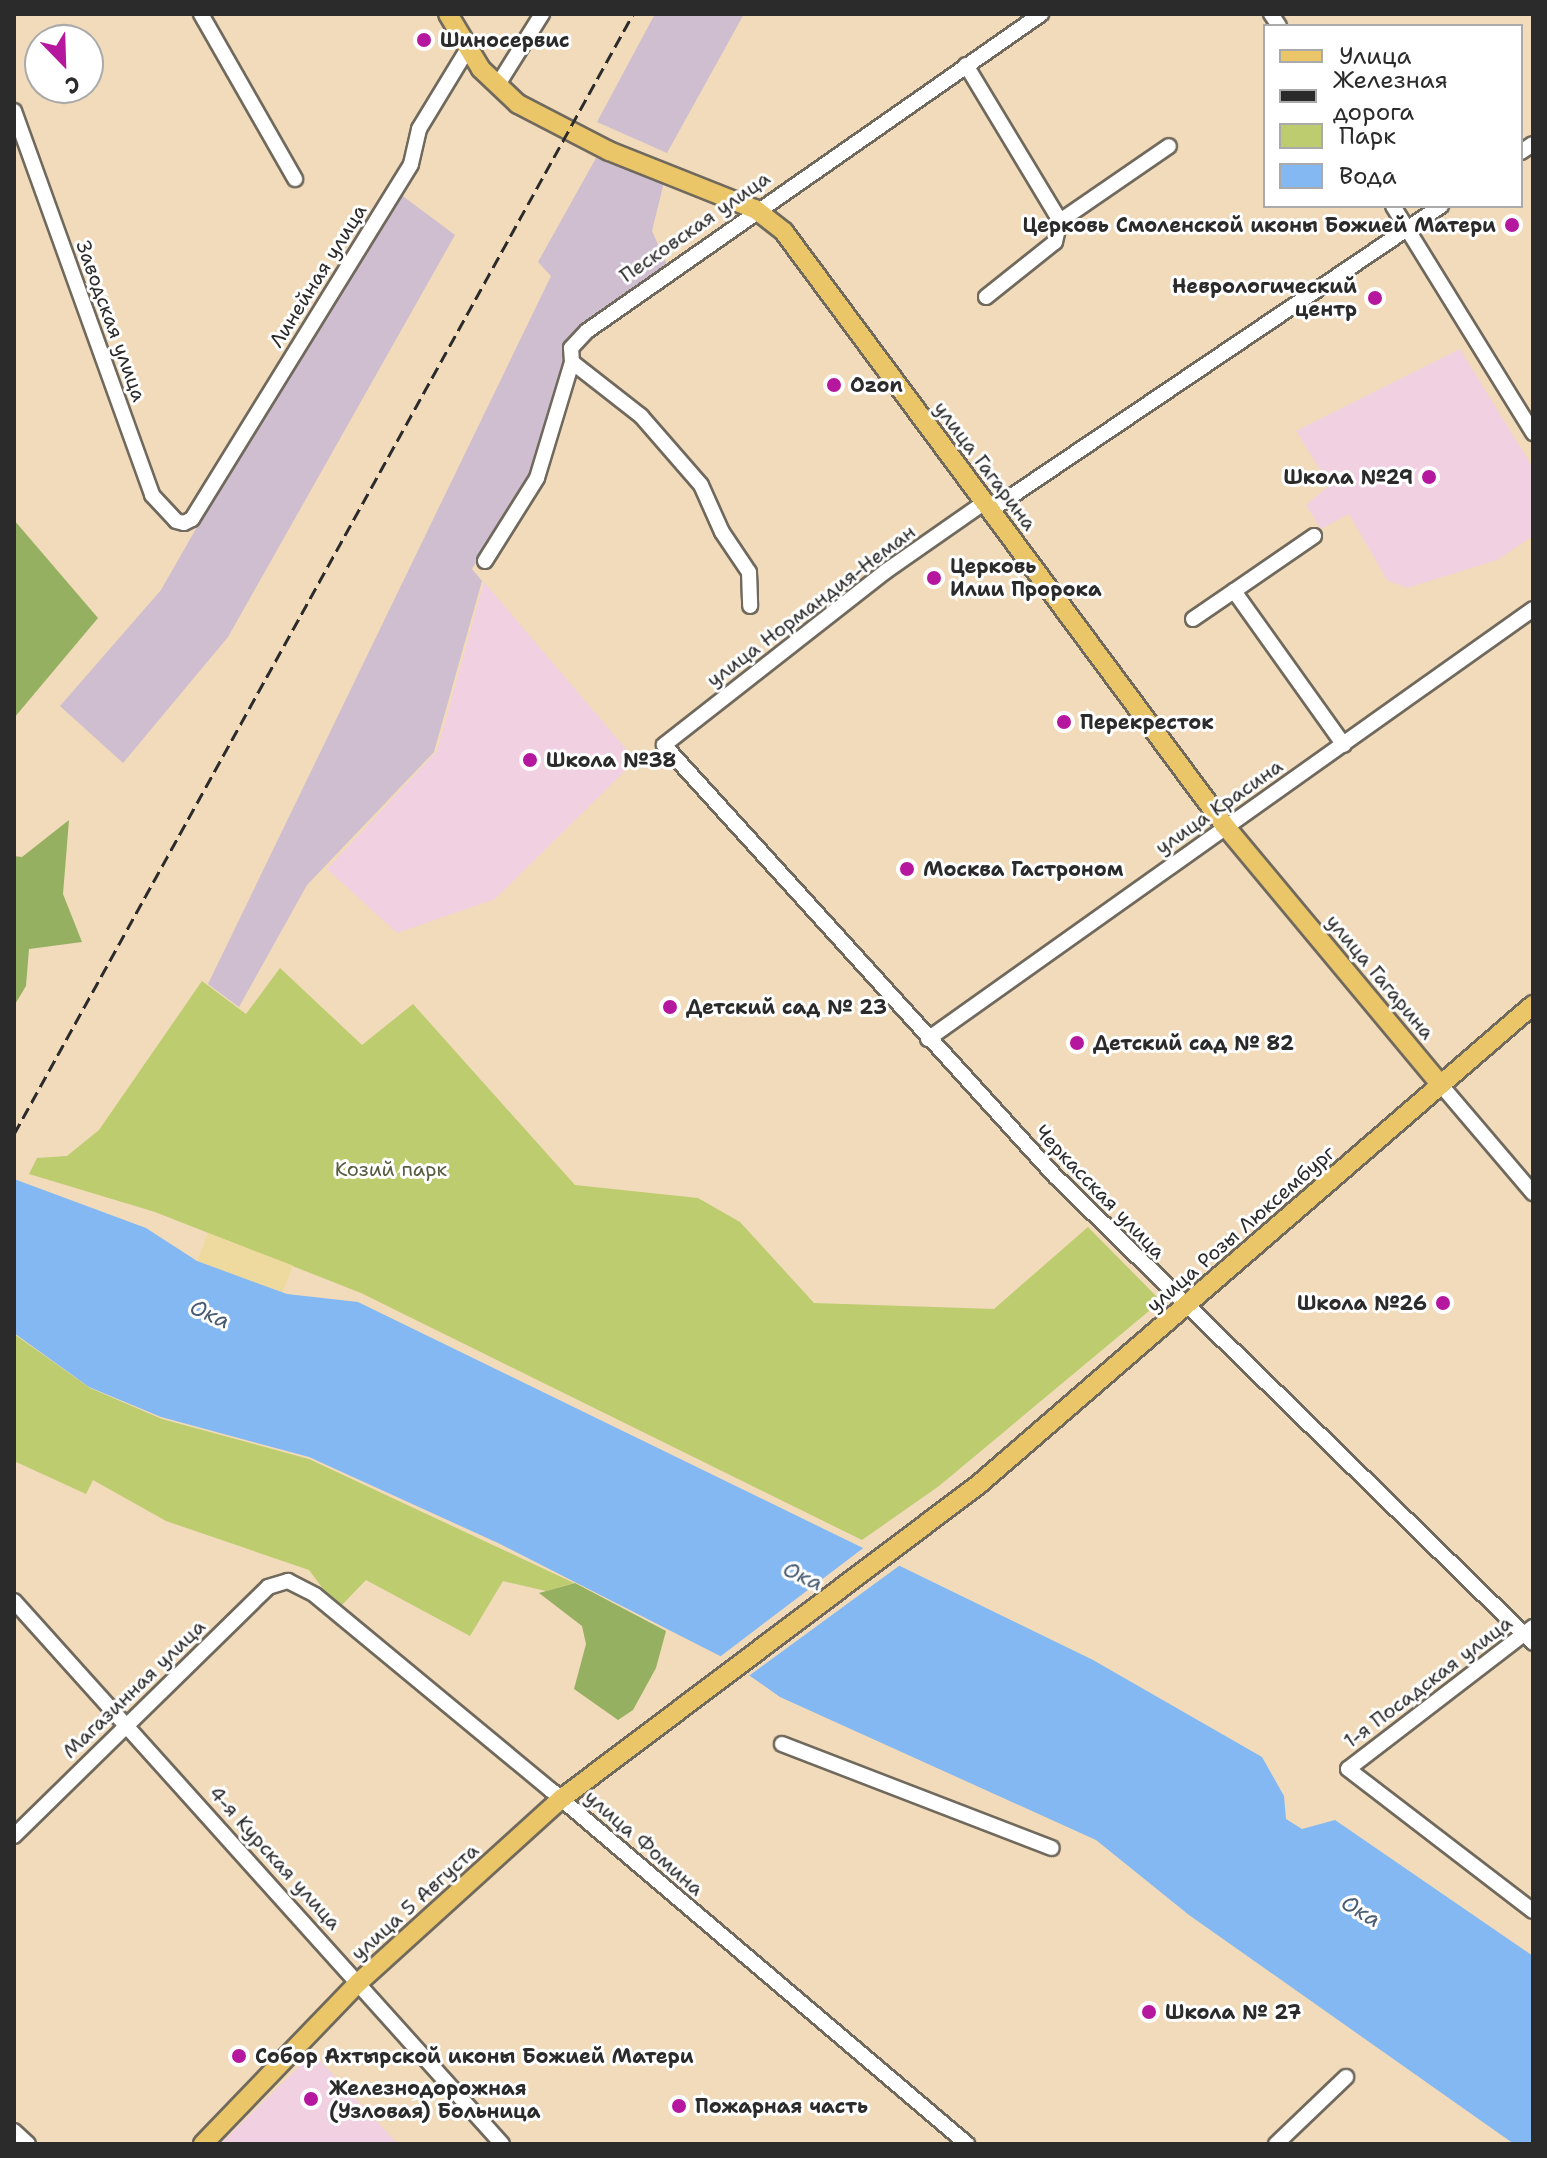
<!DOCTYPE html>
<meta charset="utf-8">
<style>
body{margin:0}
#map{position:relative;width:1547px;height:2158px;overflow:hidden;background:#f1dbba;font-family:"Shantell Sans",sans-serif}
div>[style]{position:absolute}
.built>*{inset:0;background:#f1d0e2}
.industrial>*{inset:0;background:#cebed0}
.green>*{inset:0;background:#bdcc6e}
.forest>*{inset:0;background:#96b061}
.sand>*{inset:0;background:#eeda9e;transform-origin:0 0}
.water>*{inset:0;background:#84b8f2}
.pier>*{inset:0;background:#f1dbba}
.roads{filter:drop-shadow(2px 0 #70695d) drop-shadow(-2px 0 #70695d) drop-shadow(0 2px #70695d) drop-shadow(0 -2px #70695d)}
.minor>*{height:14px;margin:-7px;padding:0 7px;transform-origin:7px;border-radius:7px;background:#fff}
.major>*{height:18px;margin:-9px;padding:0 9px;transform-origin:9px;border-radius:9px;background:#ebc669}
.rail>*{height:3px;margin-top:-1.5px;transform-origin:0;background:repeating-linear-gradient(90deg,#2b2b2b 0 12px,transparent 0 18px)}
.dots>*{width:22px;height:22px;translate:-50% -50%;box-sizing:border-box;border:4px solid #fff;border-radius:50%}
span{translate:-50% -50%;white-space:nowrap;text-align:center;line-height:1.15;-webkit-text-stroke:6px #fff;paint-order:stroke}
.poi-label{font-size:20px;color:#2b2b2b;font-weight:700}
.left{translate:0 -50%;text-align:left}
.right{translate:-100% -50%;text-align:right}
.street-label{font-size:20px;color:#2b2b2b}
.park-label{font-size:20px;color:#575b3f}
.water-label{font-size:22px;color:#4a5c71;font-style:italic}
.frame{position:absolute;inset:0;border:16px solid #2b2b2b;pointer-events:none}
.legend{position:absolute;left:1263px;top:24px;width:260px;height:184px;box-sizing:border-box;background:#fff;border:2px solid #aaa;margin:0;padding:10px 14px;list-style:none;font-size:24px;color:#2b2b2b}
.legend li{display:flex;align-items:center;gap:16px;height:40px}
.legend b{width:40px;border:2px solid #aaa}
.north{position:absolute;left:24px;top:24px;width:80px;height:80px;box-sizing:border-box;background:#fff;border:2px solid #aaa;border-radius:50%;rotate:157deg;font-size:22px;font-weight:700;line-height:32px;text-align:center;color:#2b2b2b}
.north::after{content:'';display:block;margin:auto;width:28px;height:36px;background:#b5179e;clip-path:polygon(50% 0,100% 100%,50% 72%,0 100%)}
</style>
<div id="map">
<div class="built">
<i style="clip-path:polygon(1460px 349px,1533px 468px,1533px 536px,1497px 560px,1407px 588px,1387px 580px,1349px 514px,1321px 529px,1306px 505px,1330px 485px,1296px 431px)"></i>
<i style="clip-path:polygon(484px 582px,632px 756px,631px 765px,495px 899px,397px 933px,327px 869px,437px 751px)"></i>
<i style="clip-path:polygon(313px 2053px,398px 2144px,220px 2144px)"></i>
</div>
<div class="industrial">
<i style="clip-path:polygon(655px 14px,744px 14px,667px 153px,597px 122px)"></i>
<i style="clip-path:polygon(596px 158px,664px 182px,652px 231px,669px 269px,613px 309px,568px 360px,533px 468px,472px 569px,482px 581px,434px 752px,307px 885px,239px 1007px,208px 984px,551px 276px,538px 262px)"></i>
<i style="clip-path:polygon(400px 194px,455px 235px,228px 637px,123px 763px,60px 706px,161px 590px,286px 371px,312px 341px)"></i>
</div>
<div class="green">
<i style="clip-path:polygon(280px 968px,362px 1045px,413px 1004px,575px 1185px,698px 1198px,740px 1222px,814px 1303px,994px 1309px,1088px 1227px,1161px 1301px,939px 1486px,862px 1540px,361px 1293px,155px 1212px,29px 1174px,37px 1158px,67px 1156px,99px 1130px,202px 981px,246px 1014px)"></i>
<i style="clip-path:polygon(14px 1334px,90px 1388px,162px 1419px,309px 1459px,574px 1583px,546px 1591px,503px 1581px,470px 1636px,366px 1580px,338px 1609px,309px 1570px,166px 1521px,93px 1480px,86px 1494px,14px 1461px)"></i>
</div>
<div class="forest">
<i style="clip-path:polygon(14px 520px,98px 618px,14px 718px)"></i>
<i style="clip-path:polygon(69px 820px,63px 894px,82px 942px,29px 949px,26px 986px,14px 1006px,14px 856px,22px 857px)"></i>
<i style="clip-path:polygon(575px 1583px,666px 1631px,656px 1668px,633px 1710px,618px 1720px,574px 1689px,586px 1644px,582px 1626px,539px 1593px)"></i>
</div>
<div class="sand">
<i style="left:208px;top:1233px;width:91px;height:30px;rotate:21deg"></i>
</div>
<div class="water">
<i style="clip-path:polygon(14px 1179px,146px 1228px,197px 1261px,287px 1294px,358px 1302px,1093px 1660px,1262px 1757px,1284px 1796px,1286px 1819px,1302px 1829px,1335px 1820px,1533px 1956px,1533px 2144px,1514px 2144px,1189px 1915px,1096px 1840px,780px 1697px,726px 1659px,498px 1543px,309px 1457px,161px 1417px,89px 1387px,14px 1333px)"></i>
</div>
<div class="pier">
<i style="clip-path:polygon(866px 1546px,903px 1563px,746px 1678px,717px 1659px)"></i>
</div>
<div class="roads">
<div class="minor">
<i style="left:201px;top:14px;width:190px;rotate:60.3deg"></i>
<i style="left:1271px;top:14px;width:14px;rotate:56deg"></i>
<i style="left:966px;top:65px;width:182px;rotate:58.9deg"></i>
<i style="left:497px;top:86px;width:85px;rotate:-58deg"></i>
<i style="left:14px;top:111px;width:408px;rotate:70.2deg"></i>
<i style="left:152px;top:495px;width:35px;rotate:47deg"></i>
<i style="left:176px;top:521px;width:8px;rotate:14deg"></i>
<i style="left:184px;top:523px;width:9px;rotate:-27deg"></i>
<i style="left:192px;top:519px;width:417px;rotate:-58.3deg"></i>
<i style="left:411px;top:164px;width:36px;rotate:-77deg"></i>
<i style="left:419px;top:129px;width:92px;rotate:-58.7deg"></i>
<i style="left:1521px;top:152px;width:14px;rotate:-34deg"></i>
<i style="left:1393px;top:206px;width:267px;rotate:58.3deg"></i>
<i style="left:986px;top:297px;width:88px;rotate:-38.6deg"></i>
<i style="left:1055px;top:242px;width:22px;rotate:-77deg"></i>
<i style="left:1060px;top:221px;width:132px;rotate:-34.5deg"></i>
<i style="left:572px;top:362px;width:88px;rotate:38deg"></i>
<i style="left:641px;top:416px;width:91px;rotate:49deg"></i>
<i style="left:701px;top:485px;width:51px;rotate:65.9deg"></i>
<i style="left:722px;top:532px;width:48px;rotate:56deg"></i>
<i style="left:749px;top:572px;width:34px;rotate:88deg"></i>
<i style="left:985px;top:502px;width:121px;rotate:145.1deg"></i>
<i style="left:886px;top:571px;width:282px;rotate:141.9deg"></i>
<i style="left:664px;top:745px;width:582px;rotate:47.79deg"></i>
<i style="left:1055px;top:1176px;width:668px;rotate:44.33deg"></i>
<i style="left:991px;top:510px;width:543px;rotate:-34.04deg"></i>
<i style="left:1314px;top:536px;width:97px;rotate:145.5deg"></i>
<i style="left:1234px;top:591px;width:189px;rotate:54.5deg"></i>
<i style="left:485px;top:561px;width:98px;rotate:-57.9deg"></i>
<i style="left:537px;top:478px;width:121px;rotate:-73.2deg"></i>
<i style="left:572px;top:362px;width:14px;rotate:-94deg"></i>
<i style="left:571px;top:348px;width:23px;rotate:-47deg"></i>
<i style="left:587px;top:331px;width:554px;rotate:-34.92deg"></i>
<i style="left:1193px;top:619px;width:50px;rotate:-34.3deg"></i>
<i style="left:928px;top:1039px;width:742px;rotate:-35.4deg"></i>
<i style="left:1441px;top:1085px;width:142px;rotate:49.6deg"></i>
<i style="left:14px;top:1601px;width:730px;rotate:48.05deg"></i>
<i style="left:1533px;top:1627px;width:233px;rotate:142.5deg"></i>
<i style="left:1348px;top:1769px;width:233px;rotate:37.5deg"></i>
<i style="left:782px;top:1744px;width:289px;rotate:21.1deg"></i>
<i style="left:14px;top:1836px;width:356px;rotate:-44.4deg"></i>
<i style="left:268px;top:1587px;width:21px;rotate:-17deg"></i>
<i style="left:288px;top:1581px;width:30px;rotate:27deg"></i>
<i style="left:315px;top:1595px;width:308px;rotate:39.6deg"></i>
<i style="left:552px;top:1791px;width:545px;rotate:40.38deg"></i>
<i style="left:14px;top:2131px;width:19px;rotate:43deg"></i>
<i style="left:1276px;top:2144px;width:97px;rotate:-43.7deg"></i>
</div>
<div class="major">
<i style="left:448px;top:14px;width:64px;rotate:59deg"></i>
<i style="left:481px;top:69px;width:51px;rotate:43.4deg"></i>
<i style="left:518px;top:104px;width:102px;rotate:27.3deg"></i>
<i style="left:609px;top:151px;width:157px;rotate:21.7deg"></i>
<i style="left:755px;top:209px;width:37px;rotate:38deg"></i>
<i style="left:784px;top:232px;width:740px;rotate:53.41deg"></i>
<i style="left:1225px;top:826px;width:337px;rotate:50.2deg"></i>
<i style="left:203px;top:2144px;width:225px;rotate:-46.1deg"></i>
<i style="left:359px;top:1982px;width:273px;rotate:-42.2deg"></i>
<i style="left:561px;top:1799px;width:522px;rotate:-36.98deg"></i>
<i style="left:978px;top:1485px;width:734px;rotate:-40.86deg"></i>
</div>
</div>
<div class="rail">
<i style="left:14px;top:1134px;width:1280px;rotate:-61.07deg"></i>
</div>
<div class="dots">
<i style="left:424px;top:40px;background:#b5179e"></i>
<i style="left:1512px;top:225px;background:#b5179e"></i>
<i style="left:1375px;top:298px;background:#b5179e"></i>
<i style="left:834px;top:385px;background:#b5179e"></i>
<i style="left:1429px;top:477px;background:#b5179e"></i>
<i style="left:934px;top:578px;background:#b5179e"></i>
<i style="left:1064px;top:722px;background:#b5179e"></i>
<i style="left:530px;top:760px;background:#b5179e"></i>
<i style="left:907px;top:869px;background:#b5179e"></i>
<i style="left:670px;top:1007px;background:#b5179e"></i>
<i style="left:1077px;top:1043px;background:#b5179e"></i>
<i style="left:1443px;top:1303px;background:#b5179e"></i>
<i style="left:1149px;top:2012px;background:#b5179e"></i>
<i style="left:239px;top:2056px;background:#b5179e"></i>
<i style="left:311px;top:2099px;background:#b5179e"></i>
<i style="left:679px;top:2106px;background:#b5179e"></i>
</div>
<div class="poi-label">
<span class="left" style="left:440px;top:40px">Шиносервис</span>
<span class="right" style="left:1496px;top:225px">Церковь Смоленской иконы Божией Матери</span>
<span class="right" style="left:1357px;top:298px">Неврологический<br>центр</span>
<span class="left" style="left:850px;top:385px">Ozon</span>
<span class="right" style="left:1413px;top:477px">Школа №29</span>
<span class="left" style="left:950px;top:578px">Церковь<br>Илии Пророка</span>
<span class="left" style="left:1080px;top:722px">Перекресток</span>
<span class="left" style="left:546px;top:760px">Школа №38</span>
<span class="left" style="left:923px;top:869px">Москва Гастроном</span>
<span class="left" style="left:686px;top:1007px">Детский сад № 23</span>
<span class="left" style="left:1093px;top:1043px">Детский сад № 82</span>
<span class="right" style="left:1427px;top:1303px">Школа №26</span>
<span class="left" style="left:1165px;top:2012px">Школа № 27</span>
<span class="left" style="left:255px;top:2056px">Собор Ахтырской иконы Божией Матери</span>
<span class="left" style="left:329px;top:2100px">Железнодорожная<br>(Узловая) Больница</span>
<span class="left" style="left:695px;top:2106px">Пожарная часть</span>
</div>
<div class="street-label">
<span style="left:695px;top:227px;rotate:-35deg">Песковская улица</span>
<span style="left:318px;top:276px;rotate:-58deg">Линейная улица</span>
<span style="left:111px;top:321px;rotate:70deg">Заводская улица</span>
<span style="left:985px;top:466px;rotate:53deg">улица Гагарина</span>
<span style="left:811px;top:606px;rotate:-37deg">улица Нормандия-Неман</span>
<span style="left:1219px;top:807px;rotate:-35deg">улица Красина</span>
<span style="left:1380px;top:977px;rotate:50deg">улица Гагарина</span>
<span style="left:1100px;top:1192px;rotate:46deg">Черкасская улица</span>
<span style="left:1241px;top:1229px;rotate:-41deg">улица Розы Люксембург</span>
<span style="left:1428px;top:1682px;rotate:-37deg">1-я Посадская улица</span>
<span style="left:134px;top:1689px;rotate:-44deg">Магазинная улица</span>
<span style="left:644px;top:1843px;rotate:41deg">улица Фомина</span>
<span style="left:275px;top:1858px;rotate:48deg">4-я Курская улица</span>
<span style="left:415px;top:1902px;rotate:-42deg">улица 5 Августа</span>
</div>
<div class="park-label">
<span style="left:391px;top:1169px">Козий парк</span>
</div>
<div class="water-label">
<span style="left:210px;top:1314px;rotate:24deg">Ока</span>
<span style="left:803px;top:1576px;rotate:25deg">Ока</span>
<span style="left:1361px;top:1911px;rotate:31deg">Ока</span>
</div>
<div class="frame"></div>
<ul class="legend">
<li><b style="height:10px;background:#ebc669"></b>Улица</li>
<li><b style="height:10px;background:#2b2b2b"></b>Железная дорога</li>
<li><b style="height:22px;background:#bdcc6e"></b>Парк</li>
<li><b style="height:22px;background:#84b8f2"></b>Вода</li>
</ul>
<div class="north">С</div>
</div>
